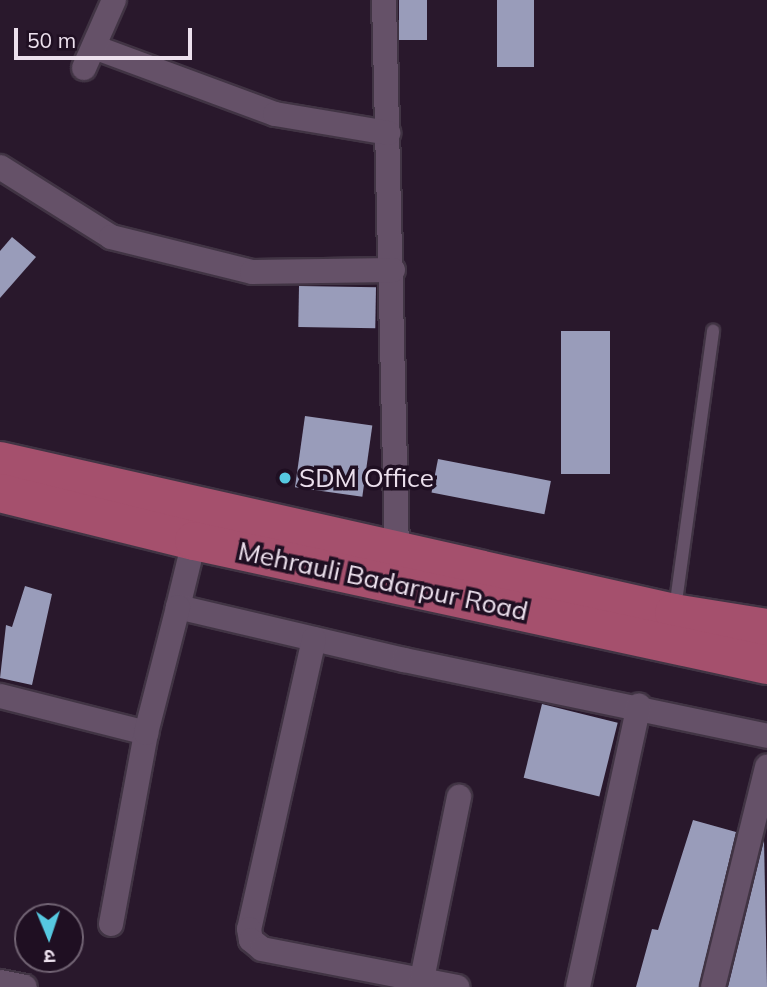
<!DOCTYPE html>
<meta charset="utf-8">
<style>
body{margin:0}
#map{position:relative;width:767px;height:987px;overflow:hidden;background:#29182c;font-family:Mulish,"Noto Sans Devanagari",sans-serif}
div>[style]{position:absolute}
.building>*{inset:0;background:#999cba;transform-origin:0 0}
.roads{filter:drop-shadow(2px 0 #413444) drop-shadow(-2px 0 #413444) drop-shadow(0 2px #413444) drop-shadow(0 -2px #413444)}
.lane>*{height:12px;margin:-6px;padding:0 6px;transform-origin:6px;border-radius:6px;background:#655168}
.street>*{height:24px;margin:-12px;padding:0 12px;transform-origin:12px;border-radius:12px;background:#655168}
.primary>*{height:38px;margin:-19px;padding:0 19px;transform-origin:19px;border-radius:19px;background:#a5506d}
.dots>*{width:19px;height:19px;translate:-50% -50%;box-sizing:border-box;border:4px solid #1f0f22;border-radius:50%}
span{translate:-50% -50%;white-space:nowrap;text-align:center;line-height:1.15;-webkit-text-stroke:7px #1f0f22;paint-order:stroke}
.poi-label{font-size:26px;color:#ece0ed}
.left{translate:0 -50%;text-align:left}
.street-label{font-size:26px;color:#ece0ed}
.north{position:absolute;left:14px;top:903px;width:70px;height:70px;box-sizing:border-box;background:#1f0f22;border:2px solid #716373;border-radius:50%;rotate:178deg;font-size:19px;font-weight:700;line-height:28px;text-align:center;color:#ece0ed}
.north::after{content:'';display:block;margin:auto;width:24px;height:32px;background:#56c9e1;clip-path:polygon(50% 0,100% 100%,50% 72%,0 100%)}
.scale{position:absolute;left:14px;top:28px;width:178px;height:32px;box-sizing:border-box;border:4px solid #ece0ed;border-top:0;padding-left:9px;font-size:21px;line-height:24px;white-space:nowrap;color:#ece0ed;-webkit-text-stroke:5px #1f0f22;paint-order:stroke}
</style>
<div id="map">
<div class="building">
<i style="left:399px;top:0;width:28px;height:40px"></i>
<i style="left:497px;top:0;width:37px;height:67px"></i>
<i style="clip-path:polygon(12px 237px,36px 257px,0 298px,0 251px)"></i>
<i style="left:299px;top:286px;width:77px;height:41px;rotate:1deg"></i>
<i style="left:561px;top:331px;width:49px;height:143px"></i>
<i style="left:305px;top:416px;width:68px;height:72px;rotate:8deg"></i>
<i style="left:438px;top:459px;width:115px;height:34px;rotate:11deg"></i>
<i style="clip-path:polygon(25px 586px,52px 594px,32px 685px,0 678px,6px 625px,12px 627px)"></i>
<i style="left:542px;top:704px;width:78px;height:76px;rotate:14deg"></i>
<i style="clip-path:polygon(693px 820px,736px 832px,699px 987px,636px 987px,652px 929px,658px 930px)"></i>
<i style="clip-path:polygon(764px 840px,767px 987px,728px 987px)"></i>
</div>
<div class="roads">
<div class="lane">
<i style="left:675px;top:609px;width:281px;rotate:-82.2deg"></i>
</div>
<div class="street">
<i style="left:384px;top:0;width:551px;rotate:88.65deg"></i>
<i style="left:94px;top:47px;width:193px;rotate:20.3deg"></i>
<i style="left:275px;top:114px;width:115px;rotate:9.5deg"></i>
<i style="left:84px;top:68px;width:74px;rotate:-66.2deg"></i>
<i style="left:0;top:167px;width:131px;rotate:32.2deg"></i>
<i style="left:111px;top:237px;width:145px;rotate:13.9deg"></i>
<i style="left:252px;top:272px;width:141px;rotate:-0.8deg"></i>
<i style="left:194px;top:541px;width:68px;rotate:103.6deg"></i>
<i style="left:178px;top:607px;width:232px;rotate:13.2deg"></i>
<i style="left:404px;top:660px;width:371px;rotate:11.8deg"></i>
<i style="left:314px;top:639px;width:297px;rotate:102.6deg"></i>
<i style="left:249px;top:929px;width:11px;rotate:80deg"></i>
<i style="left:251px;top:940px;width:14px;rotate:39deg"></i>
<i style="left:262px;top:949px;width:199px;rotate:11deg"></i>
<i style="left:0;top:696px;width:151px;rotate:14.2deg"></i>
<i style="left:111px;top:924px;width:194px;rotate:-79.6deg"></i>
<i style="left:146px;top:733px;width:130px;rotate:-75.7deg"></i>
<i style="left:422px;top:979px;width:186px;rotate:-78.5deg"></i>
<i style="left:0;top:982px;width:25px;rotate:11deg"></i>
<i style="left:578px;top:987px;width:288px;rotate:-77.8deg"></i>
<i style="left:713px;top:987px;width:227px;rotate:-76.2deg"></i>
</div>
<div class="primary">
<i style="left:0;top:461px;width:691px;rotate:12.71deg"></i>
<i style="left:674px;top:613px;width:94px;rotate:9.2deg"></i>
<i style="left:0;top:493px;width:200px;rotate:13.9deg"></i>
<i style="left:194px;top:541px;width:586px;rotate:12.21deg"></i>
</div>
</div>
<div class="dots">
<i style="left:285px;top:478px;background:#56c9e1"></i>
</div>
<div class="poi-label">
<span class="left" style="left:299px;top:478px">SDM Office</span>
</div>
<div class="street-label">
<span style="left:383px;top:581px;rotate:12deg">Mehrauli Badarpur Road</span>
</div>
<div class="north">उ</div>
<div class="scale">50 m</div>
</div>
